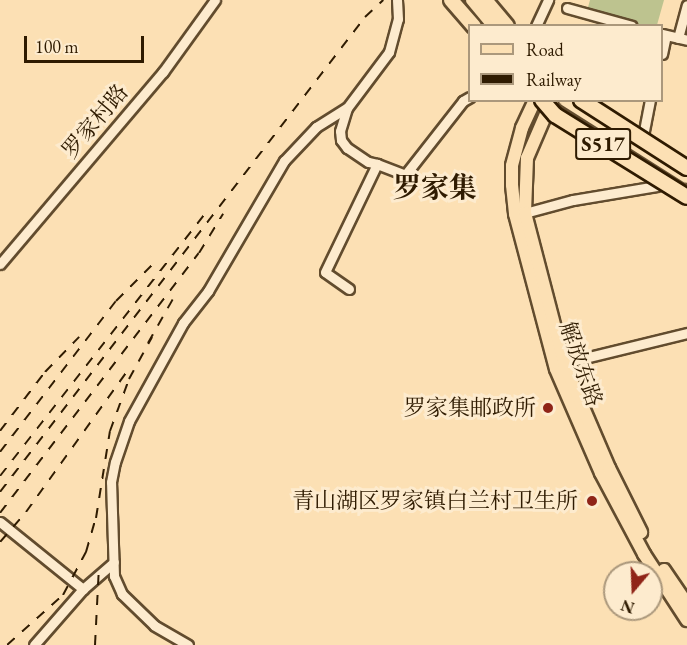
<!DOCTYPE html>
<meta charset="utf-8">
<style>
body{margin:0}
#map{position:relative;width:687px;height:645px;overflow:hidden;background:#fce0b4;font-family:"EB Garamond","Noto Serif SC",serif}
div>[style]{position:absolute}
.green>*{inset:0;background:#bdc38f}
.roads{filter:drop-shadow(2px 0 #624c2e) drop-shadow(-2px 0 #624c2e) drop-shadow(0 2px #624c2e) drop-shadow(0 -2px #624c2e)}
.minor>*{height:9px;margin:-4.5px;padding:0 4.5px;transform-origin:4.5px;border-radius:4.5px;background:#fdebce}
.major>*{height:12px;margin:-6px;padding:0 6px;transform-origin:6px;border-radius:6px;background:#fce0b4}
.highway>*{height:14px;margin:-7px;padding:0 7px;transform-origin:7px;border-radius:7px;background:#fce0b4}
.rail>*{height:2px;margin-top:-1px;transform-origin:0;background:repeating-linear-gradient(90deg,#2f1b01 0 10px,transparent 0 20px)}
.bridges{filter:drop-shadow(2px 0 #2f1b01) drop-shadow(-2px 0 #2f1b01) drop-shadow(0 2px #2f1b01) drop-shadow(0 -2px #2f1b01)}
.highway-bridge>*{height:14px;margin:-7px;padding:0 7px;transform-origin:7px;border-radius:7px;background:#fce0b4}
.dots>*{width:16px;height:16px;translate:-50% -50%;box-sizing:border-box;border:3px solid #fdebce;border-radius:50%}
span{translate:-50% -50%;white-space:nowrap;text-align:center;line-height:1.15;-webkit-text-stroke:6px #fdebce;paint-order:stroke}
.shield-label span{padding:2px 4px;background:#fdebce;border:2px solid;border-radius:4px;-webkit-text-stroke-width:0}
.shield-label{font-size:21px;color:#2f1b01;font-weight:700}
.street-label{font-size:22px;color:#2f1b01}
.poi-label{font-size:22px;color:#2f1b01}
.right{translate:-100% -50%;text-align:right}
.district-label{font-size:28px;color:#2f1b01;font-weight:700}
.legend{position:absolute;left:468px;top:24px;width:195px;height:78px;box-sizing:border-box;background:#fdebce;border:2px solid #ab987c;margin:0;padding:8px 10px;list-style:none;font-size:18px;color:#2f1b01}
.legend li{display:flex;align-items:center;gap:12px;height:30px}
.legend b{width:30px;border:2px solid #ab987c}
.north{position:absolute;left:603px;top:561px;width:60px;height:60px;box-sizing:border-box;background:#fdebce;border:2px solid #ab987c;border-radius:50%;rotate:199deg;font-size:16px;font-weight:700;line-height:24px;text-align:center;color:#2f1b01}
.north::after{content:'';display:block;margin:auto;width:21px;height:27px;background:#8f2418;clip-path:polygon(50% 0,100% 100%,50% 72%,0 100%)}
.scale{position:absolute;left:24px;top:36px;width:120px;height:27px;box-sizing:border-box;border:3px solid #2f1b01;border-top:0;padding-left:8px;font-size:18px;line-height:21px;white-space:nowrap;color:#2f1b01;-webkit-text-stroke:4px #fdebce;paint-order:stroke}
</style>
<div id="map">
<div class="green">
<i style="clip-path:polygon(590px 0,664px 0,657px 25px,641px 25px,587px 11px)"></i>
</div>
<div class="roads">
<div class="minor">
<i style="left:567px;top:8px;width:67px;rotate:15.5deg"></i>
<i style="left:536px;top:26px;width:29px;rotate:-65deg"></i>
<i style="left:662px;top:34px;width:26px;rotate:13deg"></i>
<i style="left:678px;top:38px;width:34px;rotate:-75deg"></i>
<i style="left:662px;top:54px;width:19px;rotate:-78deg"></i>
<i style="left:642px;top:141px;width:42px;rotate:-79deg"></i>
<i style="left:377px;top:164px;width:9px;rotate:-167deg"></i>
<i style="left:368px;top:162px;width:25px;rotate:-146deg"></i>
<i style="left:347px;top:148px;width:10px;rotate:-127deg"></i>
<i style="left:341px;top:140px;width:9px;rotate:-96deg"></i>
<i style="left:340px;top:131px;width:24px;rotate:-73deg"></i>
<i style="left:347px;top:108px;width:70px;rotate:-53.1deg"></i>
<i style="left:389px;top:52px;width:34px;rotate:-75deg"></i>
<i style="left:398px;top:19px;width:19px;rotate:-93deg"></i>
<i style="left:521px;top:214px;width:54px;rotate:-15.1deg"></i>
<i style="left:573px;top:200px;width:85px;rotate:-9.5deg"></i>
<i style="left:0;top:264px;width:252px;rotate:-49.7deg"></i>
<i style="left:163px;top:72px;width:89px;rotate:-54.2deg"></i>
<i style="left:349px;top:289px;width:29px;rotate:-145deg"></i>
<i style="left:325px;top:272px;width:120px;rotate:-64.3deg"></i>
<i style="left:377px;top:164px;width:30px;rotate:21deg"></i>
<i style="left:405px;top:175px;width:94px;rotate:-51.9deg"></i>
<i style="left:463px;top:101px;width:8px;rotate:-30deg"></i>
<i style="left:564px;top:363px;width:127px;rotate:-13.7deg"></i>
<i style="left:0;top:522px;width:107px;rotate:38.9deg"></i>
<i style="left:34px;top:645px;width:74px;rotate:-48.8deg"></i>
<i style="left:83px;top:589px;width:41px;rotate:-41.1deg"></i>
<i style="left:188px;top:645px;width:39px;rotate:-150deg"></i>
<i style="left:154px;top:625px;width:45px;rotate:-135.9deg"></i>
<i style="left:122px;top:594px;width:20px;rotate:-114deg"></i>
<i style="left:114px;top:576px;width:94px;rotate:-91.8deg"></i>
<i style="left:111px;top:482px;width:20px;rotate:-79deg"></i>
<i style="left:115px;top:462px;width:43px;rotate:-71.1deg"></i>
<i style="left:129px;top:421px;width:112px;rotate:-61.1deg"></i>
<i style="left:183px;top:323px;width:41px;rotate:-52deg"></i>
<i style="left:208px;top:291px;width:151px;rotate:-59.7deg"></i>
<i style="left:284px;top:161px;width:47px;rotate:-46.7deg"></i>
<i style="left:316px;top:127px;width:36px;rotate:-32deg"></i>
</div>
<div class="major">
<i style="left:472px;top:0;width:34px;rotate:50deg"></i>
<i style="left:535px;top:100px;width:31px;rotate:115deg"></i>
<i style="left:522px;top:128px;width:39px;rotate:105deg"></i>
<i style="left:512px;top:166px;width:19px;rotate:90deg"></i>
<i style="left:512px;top:185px;width:29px;rotate:84deg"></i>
<i style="left:515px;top:214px;width:160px;rotate:75.2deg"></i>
<i style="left:556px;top:369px;width:113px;rotate:66.6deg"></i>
<i style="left:601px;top:473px;width:92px;rotate:62deg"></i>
<i style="left:644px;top:554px;width:79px;rotate:56.9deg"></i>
<i style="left:552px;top:100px;width:63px;rotate:113.3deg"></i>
<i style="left:527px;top:158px;width:55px;rotate:92.1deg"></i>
<i style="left:525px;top:213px;width:155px;rotate:75.4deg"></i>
<i style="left:564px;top:363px;width:114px;rotate:66.8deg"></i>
<i style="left:609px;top:468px;width:72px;rotate:63.4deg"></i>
<i style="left:565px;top:100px;width:144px;rotate:32.3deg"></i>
<i style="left:664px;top:570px;width:41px;rotate:55.9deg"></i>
</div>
<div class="highway">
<i style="left:451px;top:0;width:35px;rotate:49deg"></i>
<i style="left:485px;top:0;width:34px;rotate:50deg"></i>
</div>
</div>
<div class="rail">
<i style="left:148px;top:343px;width:53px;rotate:-60.5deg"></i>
<i style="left:0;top:431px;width:74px;rotate:-52.7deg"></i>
<i style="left:45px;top:372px;width:49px;rotate:-45.8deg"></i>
<i style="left:0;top:452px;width:190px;rotate:-52.5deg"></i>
<i style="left:116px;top:301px;width:52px;rotate:-45deg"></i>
<i style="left:0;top:476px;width:335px;rotate:-52deg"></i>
<i style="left:0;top:492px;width:599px;rotate:-52.46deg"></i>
<i style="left:365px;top:17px;width:25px;rotate:-43deg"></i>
<i style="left:0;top:513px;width:327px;rotate:-52.6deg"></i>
<i style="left:199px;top:253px;width:46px;rotate:-58.4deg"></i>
<i style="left:0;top:542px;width:40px;rotate:-49deg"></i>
<i style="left:26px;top:512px;width:171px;rotate:-54.3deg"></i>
<i style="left:7px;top:645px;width:75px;rotate:-41.8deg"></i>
<i style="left:63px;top:595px;width:49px;rotate:-61.9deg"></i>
<i style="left:86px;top:552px;width:35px;rotate:-74deg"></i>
<i style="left:96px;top:518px;width:88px;rotate:-80.9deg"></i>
<i style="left:110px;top:431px;width:55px;rotate:-69.9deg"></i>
<i style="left:129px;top:379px;width:48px;rotate:-61.3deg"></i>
<i style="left:95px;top:645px;width:80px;rotate:-87.1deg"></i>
</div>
<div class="bridges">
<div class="highway-bridge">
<i style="left:542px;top:100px;width:20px;rotate:49deg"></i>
<i style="left:555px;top:115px;width:155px;rotate:31.8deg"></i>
<i style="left:581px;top:100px;width:126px;rotate:32.7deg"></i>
</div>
</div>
<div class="dots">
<i style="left:548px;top:408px;background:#8f2418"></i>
<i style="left:592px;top:501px;background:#8f2418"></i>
</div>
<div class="shield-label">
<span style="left:603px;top:144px">S517</span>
</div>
<div class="street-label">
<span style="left:95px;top:121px;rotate:-50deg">罗家村路</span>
<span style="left:581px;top:364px;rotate:71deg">解放东路</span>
</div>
<div class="poi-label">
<span class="right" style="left:536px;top:408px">罗家集邮政所</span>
<span class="right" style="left:578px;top:501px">青山湖区罗家镇白兰村卫生所</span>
</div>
<div class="district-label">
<span style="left:435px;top:187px">罗家集</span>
</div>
<ul class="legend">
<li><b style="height:8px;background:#fce0b4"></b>Road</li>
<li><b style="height:8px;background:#2f1b01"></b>Railway</li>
</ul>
<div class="north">N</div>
<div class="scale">100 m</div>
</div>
